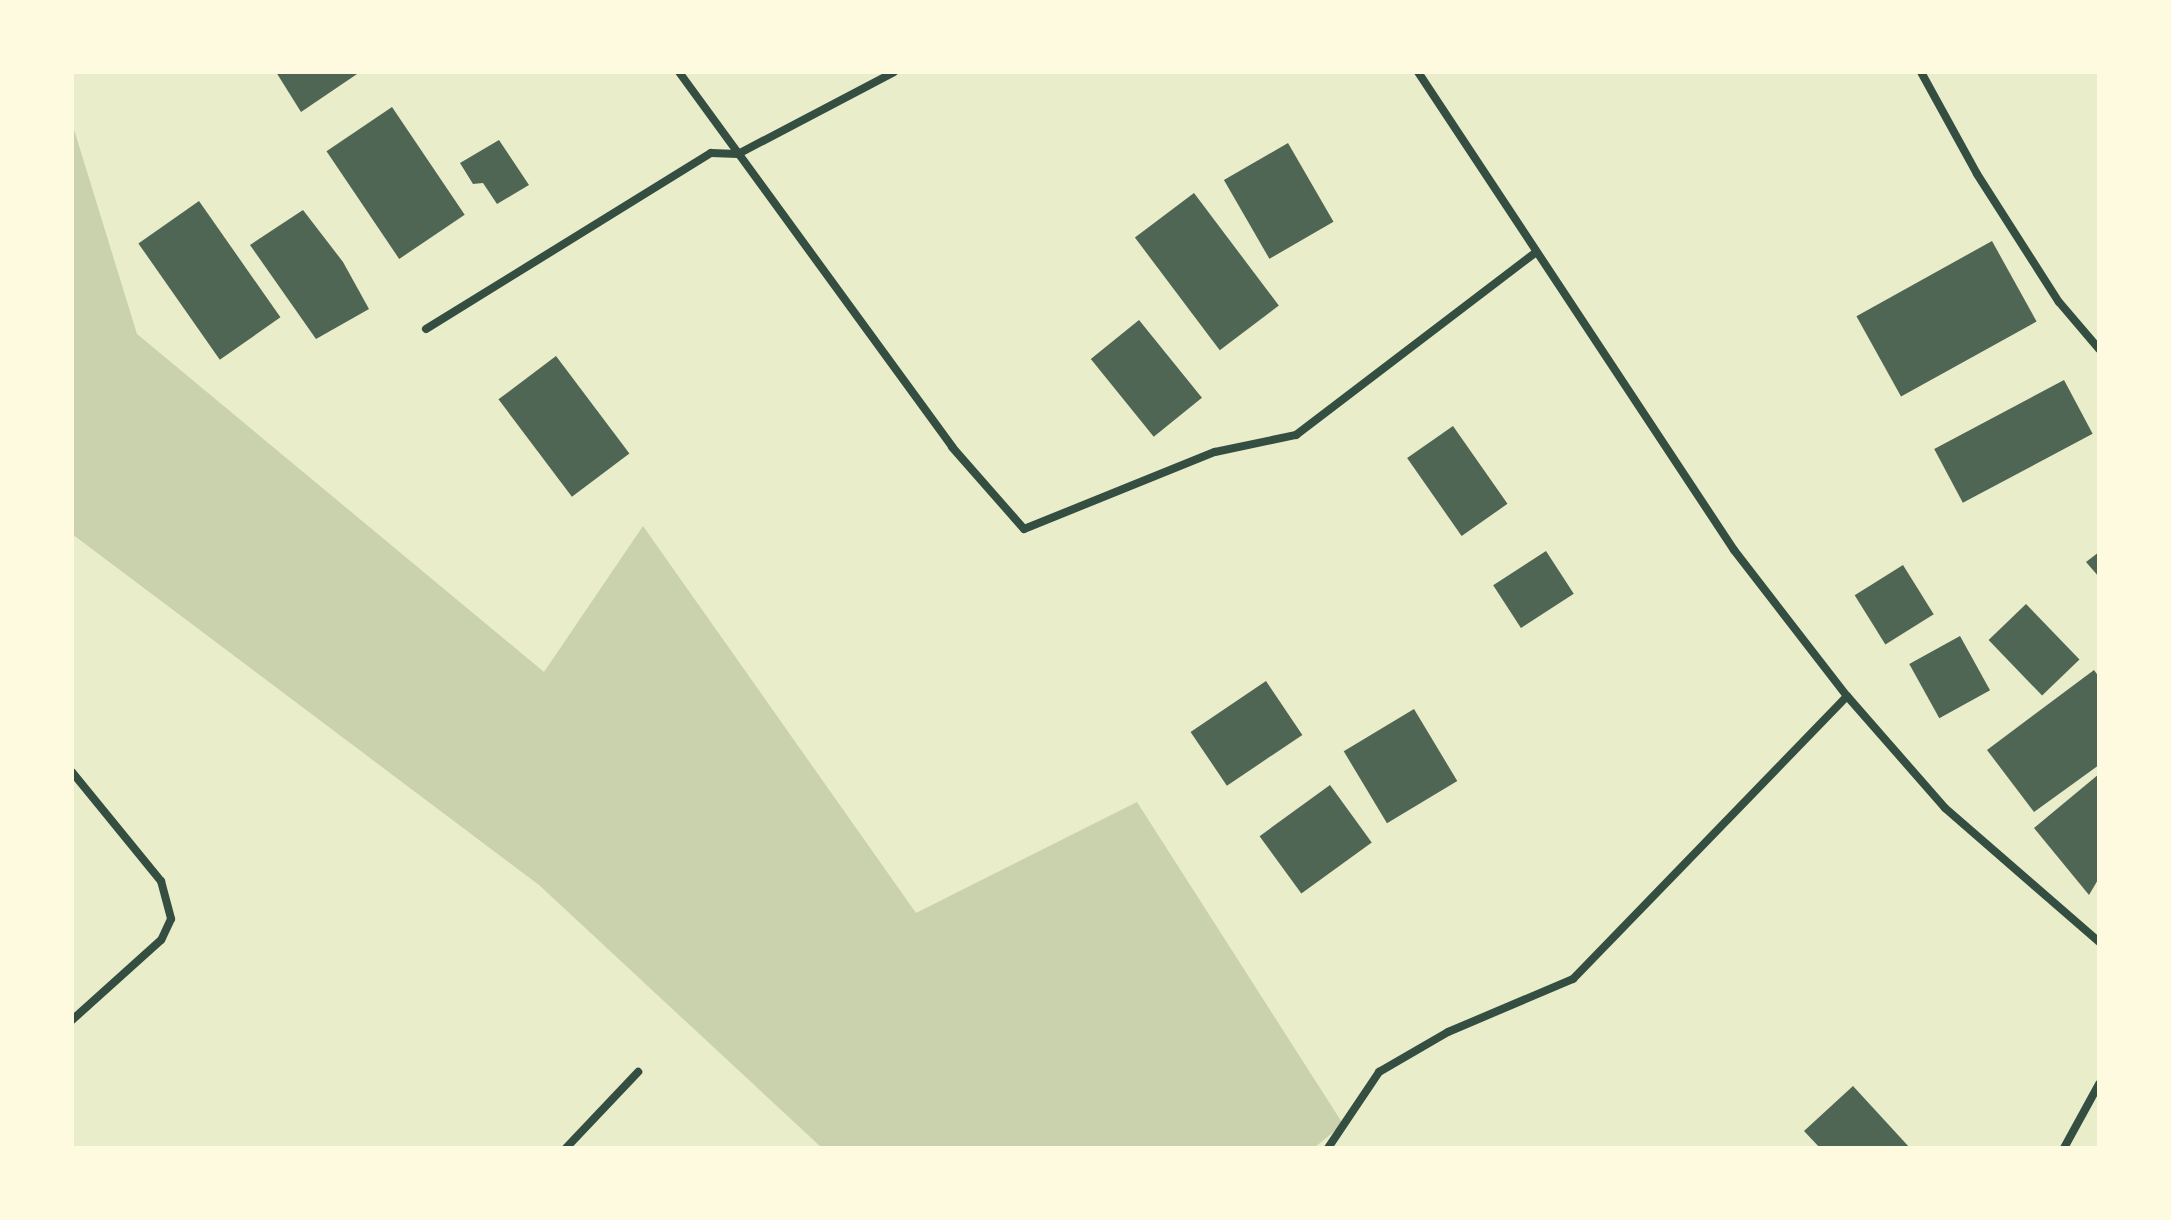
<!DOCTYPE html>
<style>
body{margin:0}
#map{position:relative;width:2171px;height:1220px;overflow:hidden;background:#e9edc9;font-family:"PT Sans",sans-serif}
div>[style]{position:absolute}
.green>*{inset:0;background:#cad2ad}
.building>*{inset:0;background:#4f6655;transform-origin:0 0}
.minor>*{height:8px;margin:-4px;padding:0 4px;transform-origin:4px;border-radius:4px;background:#344e41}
span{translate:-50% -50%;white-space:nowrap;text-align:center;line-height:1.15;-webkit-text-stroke:6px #fefae0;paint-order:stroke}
.frame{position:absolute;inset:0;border:74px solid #fefae0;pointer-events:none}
</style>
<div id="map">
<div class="green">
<i style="clip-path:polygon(72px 123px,137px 334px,544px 672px,643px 526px,916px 913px,1137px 802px,1343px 1124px,1314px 1148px,822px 1148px,539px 885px,72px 534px)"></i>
</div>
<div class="building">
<i style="clip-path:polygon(276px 72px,360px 72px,301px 112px)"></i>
<i style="left:392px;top:107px;width:130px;height:79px;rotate:56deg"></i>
<i style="clip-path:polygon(499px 140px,529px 185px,497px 204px,483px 183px,473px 184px,460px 163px)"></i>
<i style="left:1288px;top:143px;width:91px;height:74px;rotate:60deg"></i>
<i style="left:1194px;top:193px;width:141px;height:74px;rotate:53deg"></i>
<i style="left:199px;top:201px;width:142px;height:74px;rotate:55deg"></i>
<i style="clip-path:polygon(303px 210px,343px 262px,369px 309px,316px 339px,250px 245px)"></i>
<i style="left:1992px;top:241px;width:92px;height:155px;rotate:61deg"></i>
<i style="left:1139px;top:320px;width:100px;height:62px;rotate:51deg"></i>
<i style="left:556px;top:356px;width:122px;height:72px;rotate:53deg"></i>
<i style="left:2064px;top:380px;width:61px;height:147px;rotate:62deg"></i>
<i style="left:1453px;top:426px;width:95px;height:56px;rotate:55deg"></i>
<i style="left:1546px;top:551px;width:51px;height:63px;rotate:57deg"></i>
<i style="clip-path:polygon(2099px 552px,2099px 577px,2086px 562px)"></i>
<i style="left:1903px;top:565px;width:58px;height:57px;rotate:58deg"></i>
<i style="left:2026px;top:604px;width:77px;height:52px;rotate:46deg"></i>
<i style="left:1960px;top:636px;width:62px;height:58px;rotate:61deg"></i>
<i style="clip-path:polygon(2094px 670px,2099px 677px,2099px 765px,2034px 812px,1987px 750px)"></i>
<i style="left:1266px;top:681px;width:65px;height:91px;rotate:56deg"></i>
<i style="left:1414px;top:709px;width:84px;height:82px;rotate:59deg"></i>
<i style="clip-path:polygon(2099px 774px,2099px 878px,2089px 895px,2034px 828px)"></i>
<i style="left:1330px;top:785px;width:71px;height:87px;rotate:54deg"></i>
<i style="clip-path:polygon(1853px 1086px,1910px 1148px,1820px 1148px,1804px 1131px)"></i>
</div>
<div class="minor">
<i style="left:679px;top:72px;width:464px;rotate:53.9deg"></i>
<i style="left:952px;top:447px;width:109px;rotate:48.7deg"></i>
<i style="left:1024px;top:529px;width:206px;rotate:-22deg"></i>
<i style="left:1215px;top:452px;width:83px;rotate:-11.9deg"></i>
<i style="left:1296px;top:435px;width:300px;rotate:-37.3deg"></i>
<i style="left:1418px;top:72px;width:573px;rotate:56.53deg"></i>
<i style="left:1734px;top:550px;width:185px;rotate:52.3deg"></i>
<i style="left:1847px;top:696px;width:149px;rotate:48.8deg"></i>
<i style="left:1945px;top:808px;width:204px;rotate:41deg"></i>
<i style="left:1921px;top:72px;width:116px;rotate:61.2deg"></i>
<i style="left:1977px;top:174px;width:152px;rotate:57.4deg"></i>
<i style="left:2059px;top:302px;width:62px;rotate:49.6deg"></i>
<i style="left:426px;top:329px;width:335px;rotate:-31.7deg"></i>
<i style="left:711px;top:153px;width:27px;rotate:2deg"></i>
<i style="left:738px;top:154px;width:176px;rotate:-27.7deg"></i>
<i style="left:72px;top:772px;width:141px;rotate:50.8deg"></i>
<i style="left:161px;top:881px;width:39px;rotate:75deg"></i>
<i style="left:171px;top:919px;width:23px;rotate:115deg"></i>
<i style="left:161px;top:940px;width:120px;rotate:138deg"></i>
<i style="left:566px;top:1148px;width:105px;rotate:-46.5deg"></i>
<i style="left:1328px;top:1148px;width:92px;rotate:-56.1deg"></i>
<i style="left:1379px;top:1072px;width:80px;rotate:-30.1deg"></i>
<i style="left:1448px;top:1032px;width:136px;rotate:-23deg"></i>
<i style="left:1573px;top:979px;width:394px;rotate:-45.9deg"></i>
<i style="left:2064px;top:1148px;width:73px;rotate:-61.3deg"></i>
</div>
<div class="frame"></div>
</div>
